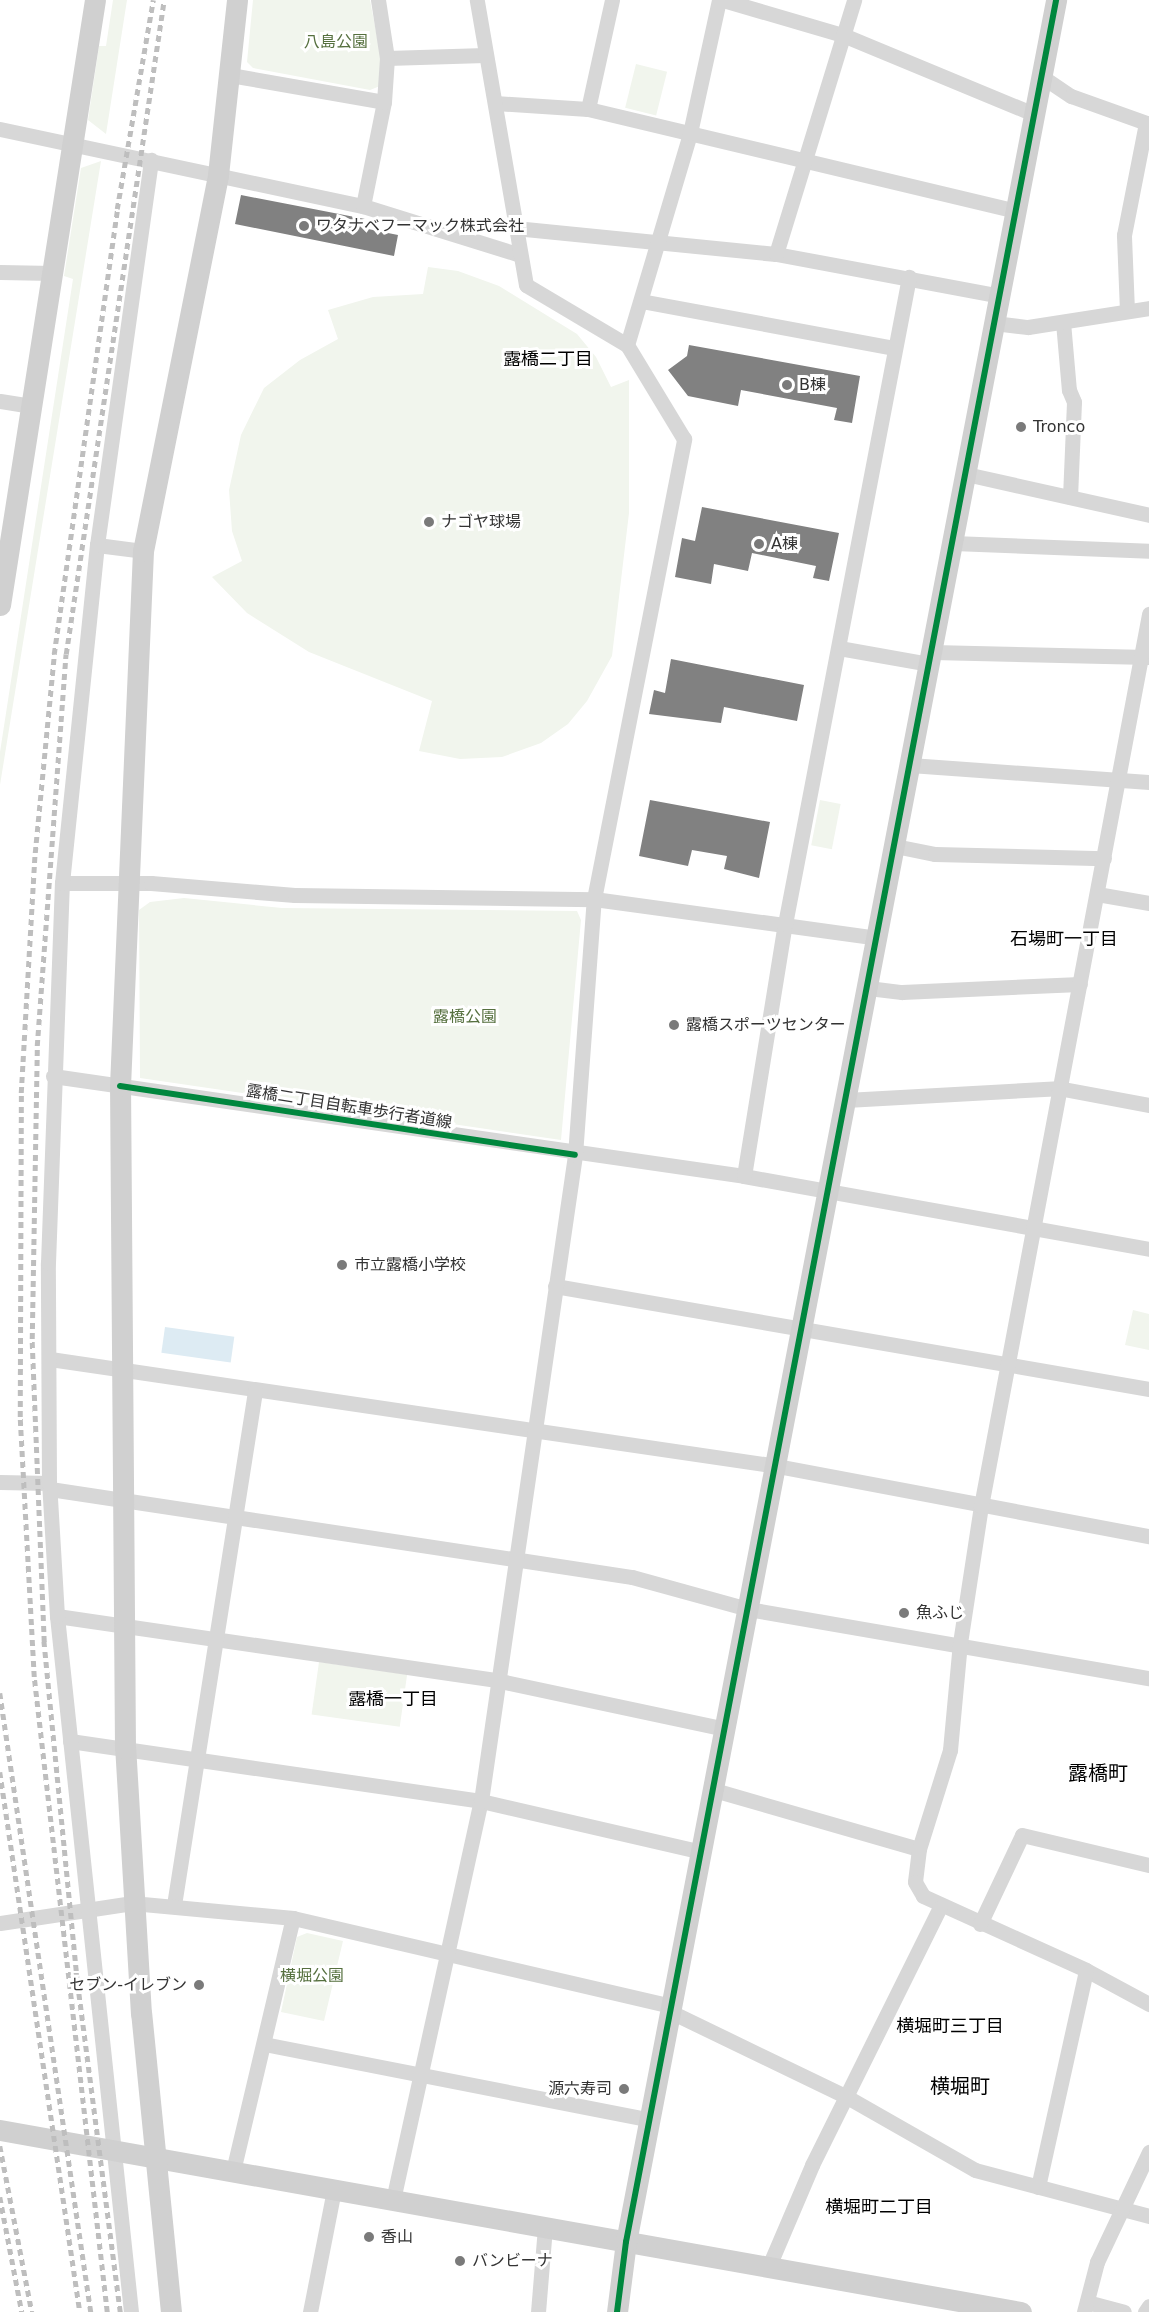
<!DOCTYPE html>
<meta charset="utf-8">
<style>
body{margin:0}
#map{position:relative;width:1149px;height:2312px;overflow:hidden;background:#fff;font-family:"DejaVu Sans","Noto Sans JP",sans-serif}
div>[style]{position:absolute}
.green>*{inset:0;background:#f1f5ed;transform-origin:0 0}
.water>*{inset:0;background:#ddebf3;transform-origin:0 0}
.building>*{inset:0;background:#818181}
.street>*{height:15px;margin:-7.5px;padding:0 7.5px;transform-origin:7.5px;border-radius:7.5px;background:#d7d7d7}
.secondary>*{height:21px;margin:-10.5px;padding:0 10.5px;transform-origin:10.5px;border-radius:10.5px;background:#d0d0d0}
.rail>*{height:4.5px;margin-top:-2.25px;transform-origin:0;background:repeating-linear-gradient(90deg,#bebebe 0 6px,transparent 0 10.5px)}
.cycleway>*{height:6px;margin:-3px;padding:0 3px;transform-origin:3px;border-radius:3px;background:#00873e}
.dots>*{width:16px;height:16px;translate:-50% -50%;box-sizing:border-box;border:3px solid #fff;border-radius:50%}
span{translate:-50% -50%;white-space:nowrap;text-align:center;line-height:1.15;-webkit-text-stroke:6px #fff;paint-order:stroke}
.park-label{font-size:16px;color:#56703f}
.poi-label{font-size:16px;color:#333}
.left{translate:0 -50%;text-align:left}
.right{translate:-100% -50%;text-align:right}
.street-label{font-size:16px;color:#333}
.neighbourhood-label{font-size:18px;color:#000}
.quarter-label{font-size:20px;color:#000}
</style>
<div id="map">
<div class="green">
<i style="clip-path:polygon(113px 0,127px 0,106px 134px,88px 120px,99px 46px,106px 46px)"></i>
<i style="clip-path:polygon(253px 0,370px 0,381px 58px,380px 86px,370px 90px,253px 68px,247px 62px)"></i>
<i style="left:636px;top:64px;width:32px;height:45px;rotate:14deg"></i>
<i style="clip-path:polygon(101px 161px,0 785px,0 752px,73px 279px,64px 276px,81px 168px)"></i>
<i style="clip-path:polygon(428px 267px,458px 271px,499px 286px,577px 334px,596px 357px,611px 387px,629px 380px,629px 513px,612px 656px,587px 701px,568px 724px,541px 743px,502px 757px,460px 759px,419px 751px,432px 701px,309px 652px,247px 613px,212px 577px,242px 561px,232px 531px,229px 490px,241px 435px,264px 388px,300px 360px,338px 339px,328px 310px,373px 297px,423px 294px)"></i>
<i style="left:820px;top:800px;width:21px;height:46px;rotate:11deg"></i>
<i style="clip-path:polygon(184px 898px,282px 908px,577px 911px,581px 920px,561px 1140px,140px 1078px,139px 910px,150px 902px)"></i>
<i style="clip-path:polygon(1133px 1310px,1149px 1314px,1149px 1350px,1125px 1345px)"></i>
<i style="left:319px;top:1662px;width:89px;height:53px;rotate:8deg"></i>
<i style="clip-path:polygon(307px 1933px,343px 1941px,324px 2021px,281px 2012px,297px 1937px)"></i>
</div>
<div class="water">
<i style="left:165px;top:1327px;width:70px;height:26px;rotate:8deg"></i>
</div>
<div class="building">
<i style="clip-path:polygon(241px 195px,365px 219px,363px 228px,398px 235px,394px 256px,235px 224px)"></i>
<i style="clip-path:polygon(689px 345px,860px 376px,852px 423px,834px 420px,837px 408px,741px 390px,738px 406px,688px 396px,668px 370px,687px 356px)"></i>
<i style="clip-path:polygon(702px 507px,839px 533px,829px 581px,813px 578px,816px 566px,752px 553px,748px 571px,714px 564px,711px 584px,675px 577px,682px 538px,695px 541px)"></i>
<i style="clip-path:polygon(671px 659px,804px 685px,797px 721px,724px 707px,721px 723px,649px 714px,654px 690px,665px 693px)"></i>
<i style="clip-path:polygon(650px 800px,770px 822px,759px 878px,724px 869px,727px 856px,692px 850px,688px 866px,639px 856px)"></i>
</div>
<div class="street">
<i style="left:723px;top:0;width:125px;rotate:16.3deg"></i>
<i style="left:843px;top:35px;width:207px;rotate:22.5deg"></i>
<i style="left:387px;top:58px;width:98px;rotate:-1.8deg"></i>
<i style="left:230px;top:75px;width:156px;rotate:9.9deg"></i>
<i style="left:1041px;top:76px;width:36px;rotate:34deg"></i>
<i style="left:1071px;top:96px;width:83px;rotate:19.7deg"></i>
<i style="left:495px;top:103px;width:93px;rotate:3.7deg"></i>
<i style="left:588px;top:109px;width:440px;rotate:13.4deg"></i>
<i style="left:588px;top:109px;width:112px;rotate:-77.6deg"></i>
<i style="left:0;top:129px;width:371px;rotate:12deg"></i>
<i style="left:363px;top:206px;width:164px;rotate:17.3deg"></i>
<i style="left:363px;top:206px;width:106px;rotate:-78.6deg"></i>
<i style="left:384px;top:102px;width:44px;rotate:-86.1deg"></i>
<i style="left:387px;top:58px;width:59px;rotate:-98.8deg"></i>
<i style="left:515px;top:228px;width:262px;rotate:5.7deg"></i>
<i style="left:776px;top:254px;width:228px;rotate:10.6deg"></i>
<i style="left:776px;top:254px;width:266px;rotate:-72.9deg"></i>
<i style="left:0;top:272px;width:53px;rotate:1.1deg"></i>
<i style="left:641px;top:301px;width:258px;rotate:10.5deg"></i>
<i style="left:1127px;top:311px;width:76px;rotate:-92.3deg"></i>
<i style="left:1124px;top:235px;width:114px;rotate:-78.9deg"></i>
<i style="left:1063px;top:322px;width:68px;rotate:85deg"></i>
<i style="left:1069px;top:390px;width:13px;rotate:67deg"></i>
<i style="left:1074px;top:402px;width:95px;rotate:92.4deg"></i>
<i style="left:994px;top:323px;width:34px;rotate:7deg"></i>
<i style="left:1028px;top:327px;width:122px;rotate:-8.9deg"></i>
<i style="left:627px;top:345px;width:221px;rotate:-73.4deg"></i>
<i style="left:690px;top:133px;width:136px;rotate:-77.7deg"></i>
<i style="left:0;top:401px;width:32px;rotate:9deg"></i>
<i style="left:966px;top:474px;width:188px;rotate:12.6deg"></i>
<i style="left:953px;top:543px;width:196px;rotate:2.3deg"></i>
<i style="left:97px;top:545px;width:46px;rotate:7.4deg"></i>
<i style="left:839px;top:648px;width:91px;rotate:10.1deg"></i>
<i style="left:932px;top:652px;width:217px;rotate:1.3deg"></i>
<i style="left:910px;top:765px;width:240px;rotate:4.1deg"></i>
<i style="left:895px;top:846px;width:41px;rotate:11.3deg"></i>
<i style="left:935px;top:854px;width:169px;rotate:1.4deg"></i>
<i style="left:62px;top:883px;width:89px"></i>
<i style="left:151px;top:883px;width:144px;rotate:4.8deg"></i>
<i style="left:295px;top:895px;width:299px;rotate:0.8deg"></i>
<i style="left:594px;top:899px;width:286px;rotate:7.8deg"></i>
<i style="left:1097px;top:894px;width:53px;rotate:9.8deg"></i>
<i style="left:868px;top:988px;width:34px;rotate:7deg"></i>
<i style="left:902px;top:992px;width:178px;rotate:-2.6deg"></i>
<i style="left:53px;top:1076px;width:698px;rotate:8.23deg"></i>
<i style="left:744px;top:1176px;width:412px;rotate:10.2deg"></i>
<i style="left:846px;top:1100px;width:212px;rotate:-3.2deg"></i>
<i style="left:1058px;top:1088px;width:93px;rotate:10.6deg"></i>
<i style="left:744px;top:1176px;width:255px;rotate:-80.8deg"></i>
<i style="left:785px;top:924px;width:659px;rotate:-79.15deg"></i>
<i style="left:555px;top:1286px;width:603px;rotate:9.84deg"></i>
<i style="left:50px;top:1359px;width:735px;rotate:8.37deg"></i>
<i style="left:777px;top:1466px;width:379px;rotate:10.7deg"></i>
<i style="left:0;top:1482px;width:49px;rotate:1.2deg"></i>
<i style="left:50px;top:1489px;width:589px;rotate:8.6deg"></i>
<i style="left:632px;top:1577px;width:120px;rotate:15.4deg"></i>
<i style="left:748px;top:1609px;width:407px;rotate:9.8deg"></i>
<i style="left:57px;top:1616px;width:448px;rotate:8.3deg"></i>
<i style="left:500px;top:1681px;width:230px;rotate:12deg"></i>
<i style="left:70px;top:1741px;width:415px;rotate:8.3deg"></i>
<i style="left:481px;top:1801px;width:227px;rotate:13deg"></i>
<i style="left:714px;top:1790px;width:213px;rotate:16.1deg"></i>
<i style="left:919px;top:1849px;width:33px;rotate:97deg"></i>
<i style="left:915px;top:1882px;width:16px;rotate:60deg"></i>
<i style="left:923px;top:1896px;width:179px;rotate:24.4deg"></i>
<i style="left:1086px;top:1970px;width:72px;rotate:28.4deg"></i>
<i style="left:919px;top:1849px;width:104px;rotate:-72.6deg"></i>
<i style="left:950px;top:1750px;width:107px;rotate:-84.7deg"></i>
<i style="left:960px;top:1643px;width:139px;rotate:-81.3deg"></i>
<i style="left:981px;top:1506px;width:908px;rotate:-79.33deg"></i>
<i style="left:174px;top:1905px;width:520px;rotate:-81.04deg"></i>
<i style="left:0;top:1923px;width:134px;rotate:-8.6deg"></i>
<i style="left:132px;top:1903px;width:162px;rotate:5.3deg"></i>
<i style="left:293px;top:1918px;width:389px;rotate:13.1deg"></i>
<i style="left:980px;top:1924px;width:98px;rotate:-64.7deg"></i>
<i style="left:1022px;top:1835px;width:130px;rotate:13.3deg"></i>
<i style="left:671px;top:2012px;width:195px;rotate:25.8deg"></i>
<i style="left:847px;top:2097px;width:147px;rotate:29.7deg"></i>
<i style="left:975px;top:2170px;width:180px;rotate:14.8deg"></i>
<i style="left:264px;top:2044px;width:393px;rotate:11.1deg"></i>
<i style="left:233px;top:2171px;width:260px;rotate:-76.7deg"></i>
<i style="left:1038px;top:2187px;width:222px;rotate:-77.5deg"></i>
<i style="left:393px;top:2200px;width:409px;rotate:-77.6deg"></i>
<i style="left:481px;top:1801px;width:653px;rotate:-81.72deg"></i>
<i style="left:575px;top:1155px;width:257px;rotate:-85.8deg"></i>
<i style="left:594px;top:899px;width:469px;rotate:-78.9deg"></i>
<i style="left:684px;top:439px;width:110px;rotate:-121.2deg"></i>
<i style="left:627px;top:345px;width:117px;rotate:-149.3deg"></i>
<i style="left:526px;top:285px;width:289px;rotate:-99.8deg"></i>
<i style="left:769px;top:2266px;width:110px;rotate:-66.9deg"></i>
<i style="left:812px;top:2165px;width:288px;rotate:-63.6deg"></i>
<i style="left:1087px;top:2302px;width:38px;rotate:15deg"></i>
<i style="left:131px;top:2312px;width:700px;rotate:-96.07deg"></i>
<i style="left:57px;top:1616px;width:133px;rotate:-93.4deg"></i>
<i style="left:49px;top:1483px;width:220px;rotate:-90.3deg"></i>
<i style="left:48px;top:1263px;width:380px;rotate:-87.9deg"></i>
<i style="left:62px;top:883px;width:340px;rotate:-84.1deg"></i>
<i style="left:97px;top:545px;width:389px;rotate:-82deg"></i>
<i style="left:310px;top:2312px;width:124px;rotate:-78.9deg"></i>
<i style="left:538px;top:2312px;width:85px;rotate:-85.3deg"></i>
<i style="left:1084px;top:2312px;width:52px;rotate:-75.4deg"></i>
<i style="left:1097px;top:2262px;width:122px;rotate:-64.7deg"></i>
<i style="left:1145px;top:2312px;width:7px;rotate:-56deg"></i>
</div>
<div class="secondary">
<i style="left:0;top:605px;width:612px;rotate:-81.08deg"></i>
<i style="left:0;top:2130px;width:1037px;rotate:10.11deg"></i>
<i style="left:171px;top:2312px;width:300px;rotate:-95.7deg"></i>
<i style="left:141px;top:2014px;width:266px;rotate:-93.4deg"></i>
<i style="left:125px;top:1748px;width:662px;rotate:-90.43deg"></i>
<i style="left:120px;top:1086px;width:535px;rotate:-87.54deg"></i>
<i style="left:143px;top:551px;width:383px;rotate:-78.7deg"></i>
<i style="left:218px;top:175px;width:176px;rotate:-83.8deg"></i>
<i style="left:617px;top:2312px;width:71px;rotate:-82.7deg"></i>
<i style="left:626px;top:2242px;width:2283px;rotate:-79.14deg"></i>
</div>
<div class="rail">
<i style="left:0;top:1693px;width:626px;rotate:81.64deg"></i>
<i style="left:0;top:1772px;width:546px;rotate:81.57deg"></i>
<i style="left:0;top:2146px;width:169px;rotate:79.1deg"></i>
<i style="left:0;top:2197px;width:117px;rotate:79.2deg"></i>
<i style="left:107px;top:2312px;width:639px;rotate:-96.56deg"></i>
<i style="left:34px;top:1677px;width:260px;rotate:-93.1deg"></i>
<i style="left:20px;top:1417px;width:324px;rotate:-89.8deg"></i>
<i style="left:21px;top:1093px;width:240px;rotate:-86.7deg"></i>
<i style="left:35px;top:853px;width:200px;rotate:-84.5deg"></i>
<i style="left:54px;top:654px;width:449px;rotate:-81.9deg"></i>
<i style="left:117px;top:209px;width:212px;rotate:-80.2deg"></i>
<i style="left:120px;top:2312px;width:344px;rotate:-97.4deg"></i>
<i style="left:76px;top:1971px;width:331px;rotate:-95.6deg"></i>
<i style="left:44px;top:1642px;width:303px;rotate:-92.3deg"></i>
<i style="left:32px;top:1339px;width:293px;rotate:-89deg"></i>
<i style="left:37px;top:1046px;width:393px;rotate:-85.8deg"></i>
<i style="left:66px;top:654px;width:661px;rotate:-81.48deg"></i>
</div>
<div class="cycleway">
<i style="left:120px;top:1086px;width:460px;rotate:8.6deg"></i>
<i style="left:617px;top:2312px;width:71px;rotate:-82.7deg"></i>
<i style="left:626px;top:2242px;width:2283px;rotate:-79.14deg"></i>
</div>
<div class="dots">
<i style="left:304px;top:226px;background:#7a7a7a"></i>
<i style="left:787px;top:385px;background:#7a7a7a"></i>
<i style="left:1021px;top:427px;background:#7a7a7a"></i>
<i style="left:429px;top:522px;background:#7a7a7a"></i>
<i style="left:759px;top:544px;background:#7a7a7a"></i>
<i style="left:674px;top:1025px;background:#7a7a7a"></i>
<i style="left:342px;top:1265px;background:#7a7a7a"></i>
<i style="left:904px;top:1613px;background:#7a7a7a"></i>
<i style="left:199px;top:1985px;background:#7a7a7a"></i>
<i style="left:624px;top:2089px;background:#7a7a7a"></i>
<i style="left:369px;top:2237px;background:#7a7a7a"></i>
<i style="left:460px;top:2261px;background:#7a7a7a"></i>
</div>
<div class="park-label">
<span style="left:336px;top:42px">八島公園</span>
<span style="left:465px;top:1017px">露橋公園</span>
<span style="left:312px;top:1976px">横堀公園</span>
</div>
<div class="poi-label">
<span class="left" style="left:316px;top:226px">ワタナベフーマック株式会社</span>
<span class="left" style="left:799px;top:385px">B棟</span>
<span class="left" style="left:1033px;top:427px">Tronco</span>
<span class="left" style="left:441px;top:522px">ナゴヤ球場</span>
<span class="left" style="left:771px;top:544px">A棟</span>
<span class="left" style="left:686px;top:1025px">露橋スポーツセンター</span>
<span class="left" style="left:354px;top:1265px">市立露橋小学校</span>
<span class="left" style="left:916px;top:1613px">魚ふじ</span>
<span class="right" style="left:187px;top:1985px">セブン-イレブン</span>
<span class="right" style="left:612px;top:2089px">源六寿司</span>
<span class="left" style="left:381px;top:2237px">香山</span>
<span class="left" style="left:472px;top:2261px">バンビーナ</span>
</div>
<div class="street-label">
<span style="left:349px;top:1107px;rotate:9deg">露橋二丁目自転車歩行者道線</span>
</div>
<div class="neighbourhood-label">
<span style="left:548px;top:359px">露橋二丁目</span>
<span style="left:1064px;top:939px">石場町一丁目</span>
<span style="left:393px;top:1699px">露橋一丁目</span>
<span style="left:950px;top:2026px">横堀町三丁目</span>
<span style="left:879px;top:2207px">横堀町二丁目</span>
</div>
<div class="quarter-label">
<span style="left:1098px;top:1773px">露橋町</span>
<span style="left:960px;top:2086px">横堀町</span>
</div>
</div>
